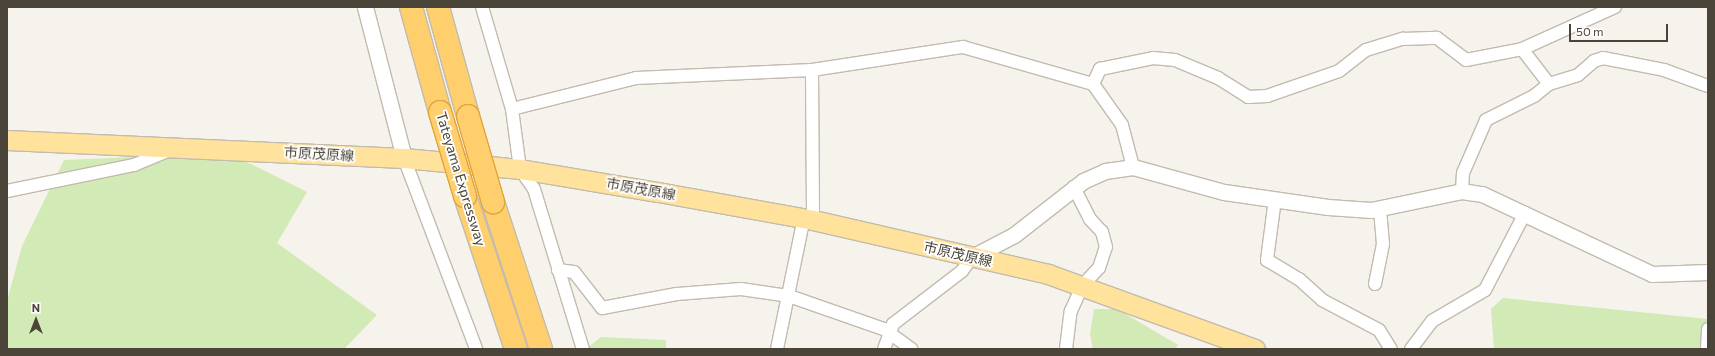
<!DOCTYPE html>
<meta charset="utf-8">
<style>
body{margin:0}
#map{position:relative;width:1715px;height:356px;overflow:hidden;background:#f6f3ec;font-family:Commissioner,"Noto Sans JP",sans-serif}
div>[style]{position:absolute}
.green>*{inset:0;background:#d2eab5}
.roads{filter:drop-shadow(1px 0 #c2bbae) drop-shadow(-1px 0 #c2bbae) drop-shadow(0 1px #c2bbae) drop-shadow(0 -1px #c2bbae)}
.minor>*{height:12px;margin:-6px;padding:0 6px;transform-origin:6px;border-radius:6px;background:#fff}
.tertiary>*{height:15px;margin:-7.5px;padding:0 7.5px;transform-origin:7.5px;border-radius:7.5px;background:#fff}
.primary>*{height:19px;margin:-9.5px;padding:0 9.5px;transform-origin:9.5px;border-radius:9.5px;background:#ffe39c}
.motorway>*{height:22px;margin:-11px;padding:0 11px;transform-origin:11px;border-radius:11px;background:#ffcf6e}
.bridges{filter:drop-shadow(1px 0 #e0a43c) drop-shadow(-1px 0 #e0a43c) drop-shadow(0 1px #e0a43c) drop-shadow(0 -1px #e0a43c)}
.motorway-bridge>*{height:22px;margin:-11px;padding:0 11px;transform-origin:11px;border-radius:11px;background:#ffcf6e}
span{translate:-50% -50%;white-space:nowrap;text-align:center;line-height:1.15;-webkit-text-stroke:3.5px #fff;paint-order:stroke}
.street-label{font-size:14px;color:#4b4439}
.frame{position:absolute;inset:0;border:8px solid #4b4439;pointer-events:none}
.north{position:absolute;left:16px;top:300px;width:40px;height:40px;-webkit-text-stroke:3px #fff;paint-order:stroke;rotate:0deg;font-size:11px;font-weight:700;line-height:16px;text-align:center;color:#4b4439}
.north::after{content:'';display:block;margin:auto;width:14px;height:18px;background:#4b4439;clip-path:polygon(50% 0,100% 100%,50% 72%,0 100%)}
.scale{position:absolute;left:1569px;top:24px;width:99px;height:18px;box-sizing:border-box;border:2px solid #4b4439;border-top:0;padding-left:5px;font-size:12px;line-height:14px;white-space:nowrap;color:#4b4439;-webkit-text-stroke:3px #fff;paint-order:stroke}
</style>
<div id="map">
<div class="green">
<i style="clip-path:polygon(229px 153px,307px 192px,277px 243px,377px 315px,344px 349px,7px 349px,7px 301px,22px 246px,64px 160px)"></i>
<i style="clip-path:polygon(1503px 298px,1708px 319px,1708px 349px,1494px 349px,1491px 309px)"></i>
<i style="clip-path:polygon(1094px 309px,1117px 309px,1178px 345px,1175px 349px,1093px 349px,1090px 334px)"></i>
<i style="clip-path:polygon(601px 337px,666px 340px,666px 349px,586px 349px)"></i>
</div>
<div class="roads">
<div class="minor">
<i style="left:482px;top:7px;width:106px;rotate:73.6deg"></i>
<i style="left:512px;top:109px;width:61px;rotate:82.4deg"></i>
<i style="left:520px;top:169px;width:24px;rotate:55deg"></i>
<i style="left:534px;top:189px;width:167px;rotate:73deg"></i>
<i style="left:1522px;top:49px;width:44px;rotate:52.4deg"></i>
<i style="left:812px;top:70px;width:150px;rotate:89.6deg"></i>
<i style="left:1093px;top:84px;width:17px;rotate:-65deg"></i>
<i style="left:1100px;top:69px;width:54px;rotate:-11.7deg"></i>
<i style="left:1153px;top:58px;width:22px;rotate:5deg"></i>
<i style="left:1175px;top:60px;width:47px;rotate:22.7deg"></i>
<i style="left:1218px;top:78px;width:36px;rotate:32deg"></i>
<i style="left:1248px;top:97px;width:19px;rotate:-3deg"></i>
<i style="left:1267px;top:96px;width:76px;rotate:-19.1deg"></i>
<i style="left:1339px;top:71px;width:34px;rotate:-38deg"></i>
<i style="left:1366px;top:50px;width:39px;rotate:-17deg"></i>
<i style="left:1403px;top:39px;width:34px;rotate:-2deg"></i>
<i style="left:1437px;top:38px;width:36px;rotate:37deg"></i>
<i style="left:1466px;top:60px;width:57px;rotate:-11.1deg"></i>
<i style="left:1522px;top:49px;width:102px;rotate:-24.3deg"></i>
<i style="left:512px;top:109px;width:128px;rotate:-14deg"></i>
<i style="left:636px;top:78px;width:176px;rotate:-2.6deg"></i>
<i style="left:812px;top:70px;width:153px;rotate:-8.7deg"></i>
<i style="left:963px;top:47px;width:135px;rotate:15.9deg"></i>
<i style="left:1093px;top:84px;width:50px;rotate:54.7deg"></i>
<i style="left:1122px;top:125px;width:43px;rotate:75.3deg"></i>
<i style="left:404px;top:158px;width:204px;rotate:69.3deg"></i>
<i style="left:7px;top:191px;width:130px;rotate:-11.6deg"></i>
<i style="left:134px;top:165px;width:41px;rotate:-22.8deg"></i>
<i style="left:1462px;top:191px;width:18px;rotate:-87deg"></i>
<i style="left:1463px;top:173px;width:58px;rotate:-66.5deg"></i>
<i style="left:1486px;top:120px;width:54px;rotate:-26.6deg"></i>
<i style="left:1534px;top:96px;width:19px;rotate:-39deg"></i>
<i style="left:1549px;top:84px;width:30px;rotate:-17deg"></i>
<i style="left:1578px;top:75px;width:21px;rotate:-41deg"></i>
<i style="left:1594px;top:61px;width:9px;rotate:-18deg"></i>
<i style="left:1603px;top:58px;width:62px;rotate:11.1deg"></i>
<i style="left:1664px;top:70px;width:47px;rotate:20deg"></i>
<i style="left:1275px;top:199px;width:62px;rotate:97.5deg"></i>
<i style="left:1267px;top:260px;width:37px;rotate:31deg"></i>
<i style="left:1299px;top:279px;width:31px;rotate:42deg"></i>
<i style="left:1322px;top:300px;width:64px;rotate:27.8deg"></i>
<i style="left:1379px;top:330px;width:22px;rotate:58deg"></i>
<i style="left:558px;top:270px;width:16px;rotate:7deg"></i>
<i style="left:574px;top:272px;width:46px;rotate:52.1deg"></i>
<i style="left:602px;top:308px;width:76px;rotate:-10.6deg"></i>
<i style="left:677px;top:294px;width:64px;rotate:-4.5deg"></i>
<i style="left:741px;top:289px;width:49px;rotate:8.3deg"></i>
<i style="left:789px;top:296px;width:101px;rotate:19.2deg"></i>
<i style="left:884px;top:329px;width:34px;rotate:36deg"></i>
<i style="left:1375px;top:284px;width:41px;rotate:-78.7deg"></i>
<i style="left:1383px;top:244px;width:35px;rotate:-95deg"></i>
<i style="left:777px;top:349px;width:134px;rotate:-78.4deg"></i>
<i style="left:884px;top:349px;width:27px;rotate:-70deg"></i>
<i style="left:893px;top:324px;width:87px;rotate:-37.5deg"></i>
<i style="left:962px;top:271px;width:17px;rotate:-54deg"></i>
<i style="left:1066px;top:349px;width:38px;rotate:-83deg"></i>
<i style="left:1071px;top:311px;width:27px;rotate:-66deg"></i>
<i style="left:1082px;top:286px;width:25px;rotate:-47deg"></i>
<i style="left:1099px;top:268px;width:22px;rotate:-72deg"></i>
<i style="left:1106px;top:247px;width:16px;rotate:-105deg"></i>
<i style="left:1102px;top:232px;width:18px;rotate:-133deg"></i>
<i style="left:1090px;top:219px;width:36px;rotate:-117deg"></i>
<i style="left:1411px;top:349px;width:35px;rotate:-53deg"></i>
<i style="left:1432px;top:321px;width:61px;rotate:-30.3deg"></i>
<i style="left:1485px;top:290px;width:87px;rotate:-62.5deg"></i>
<i style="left:1707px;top:349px;width:20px;rotate:-87deg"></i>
</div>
<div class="tertiary">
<i style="left:365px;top:7px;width:156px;rotate:75.5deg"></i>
<i style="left:972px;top:257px;width:47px;rotate:-27.6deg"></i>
<i style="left:1014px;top:235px;width:88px;rotate:-38deg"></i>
<i style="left:1083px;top:181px;width:24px;rotate:-24deg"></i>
<i style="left:1105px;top:171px;width:28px;rotate:-8deg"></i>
<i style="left:1133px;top:167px;width:94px;rotate:15.4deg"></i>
<i style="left:1224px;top:192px;width:105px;rotate:8.2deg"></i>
<i style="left:1328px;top:207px;width:43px;rotate:4deg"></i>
<i style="left:1371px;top:210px;width:93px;rotate:-11.8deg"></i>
<i style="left:1462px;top:191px;width:20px;rotate:9deg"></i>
<i style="left:1482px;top:194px;width:188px;rotate:25.2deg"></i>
<i style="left:1652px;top:274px;width:56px;rotate:-2deg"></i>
</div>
<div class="primary">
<i style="left:7px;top:140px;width:397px;rotate:2.6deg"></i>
<i style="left:404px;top:158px;width:117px;rotate:5.4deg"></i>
<i style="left:520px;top:169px;width:140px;rotate:9.5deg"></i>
<i style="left:658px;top:192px;width:158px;rotate:10.2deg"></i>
<i style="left:813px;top:220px;width:241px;rotate:12.9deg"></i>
<i style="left:1048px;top:274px;width:220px;rotate:19.9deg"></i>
</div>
<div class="motorway">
<i style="left:411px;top:7px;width:109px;rotate:74.6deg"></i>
<i style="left:438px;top:7px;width:113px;rotate:74.6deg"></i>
<i style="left:465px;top:196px;width:161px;rotate:71.6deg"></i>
<i style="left:493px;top:202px;width:155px;rotate:71.9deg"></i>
</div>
</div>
<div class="bridges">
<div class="motorway-bridge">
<i style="left:440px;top:112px;width:88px;rotate:73.4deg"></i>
<i style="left:468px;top:116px;width:90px;rotate:73.8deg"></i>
</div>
</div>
<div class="street-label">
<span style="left:319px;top:154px;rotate:3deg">市原茂原線</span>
<span style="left:461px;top:179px;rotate:73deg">Tateyama Expressway</span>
<span style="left:641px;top:189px;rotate:10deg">市原茂原線</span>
<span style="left:958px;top:254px;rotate:13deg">市原茂原線</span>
</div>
<div class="frame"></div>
<div class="north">N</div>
<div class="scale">50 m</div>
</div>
